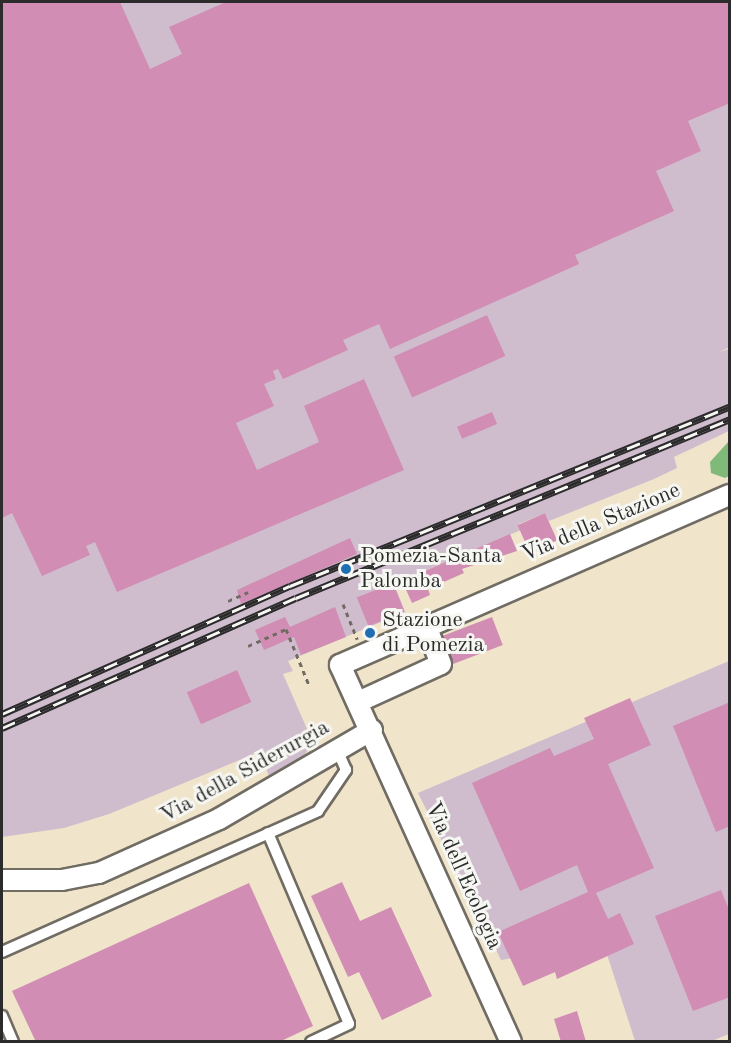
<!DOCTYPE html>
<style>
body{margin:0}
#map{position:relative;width:731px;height:1043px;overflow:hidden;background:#f0e4ca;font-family:"Old Standard TT",serif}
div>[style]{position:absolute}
.industrial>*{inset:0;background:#cfbdce}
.forest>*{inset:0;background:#7fba78}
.building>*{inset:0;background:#d18db3;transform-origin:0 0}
.path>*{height:3px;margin-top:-1.5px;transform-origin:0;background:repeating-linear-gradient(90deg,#706c63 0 4.5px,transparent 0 9px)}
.roads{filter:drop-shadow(2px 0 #706c63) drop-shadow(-2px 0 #706c63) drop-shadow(0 2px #706c63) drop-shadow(0 -2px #706c63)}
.lane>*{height:10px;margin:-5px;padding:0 5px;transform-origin:5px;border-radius:5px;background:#fff}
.street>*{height:20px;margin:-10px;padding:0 10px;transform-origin:10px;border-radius:10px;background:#fff}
.rail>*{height:7px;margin-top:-3.5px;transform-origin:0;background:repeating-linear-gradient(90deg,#f6f6f2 0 14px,#2b2b2b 0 28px);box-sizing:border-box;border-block:2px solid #2b2b2b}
.dots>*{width:16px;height:16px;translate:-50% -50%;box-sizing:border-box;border:3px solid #f6f6f2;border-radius:50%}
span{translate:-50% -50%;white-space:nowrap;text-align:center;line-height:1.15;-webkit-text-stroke:6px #f6f6f2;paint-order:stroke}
.street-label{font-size:22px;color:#2b2b2b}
.poi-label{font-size:22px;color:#2b2b2b}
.left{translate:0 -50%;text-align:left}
.frame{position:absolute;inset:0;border:3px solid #2b2b2b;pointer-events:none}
</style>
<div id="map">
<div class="industrial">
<i style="clip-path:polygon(2px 2px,729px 2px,730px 347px,719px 352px,729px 349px,729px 431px,674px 457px,677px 468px,654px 479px,549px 521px,545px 513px,519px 524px,521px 530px,394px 584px,405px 612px,288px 661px,293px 671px,283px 674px,307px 729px,303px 740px,307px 751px,296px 768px,272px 783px,259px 752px,109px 814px,64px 828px,2px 837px)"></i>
<i style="clip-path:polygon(729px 661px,729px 1034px,712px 1041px,635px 1041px,603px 942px,501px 960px,418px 793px)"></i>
</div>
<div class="forest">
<i style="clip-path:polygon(729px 441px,729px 476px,725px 478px,711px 473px,710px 462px)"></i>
</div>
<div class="building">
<i style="clip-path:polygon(2px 2px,120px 2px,150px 69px,182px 54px,169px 27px,226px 2px,730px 2px,730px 103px,688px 121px,701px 151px,656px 171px,674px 211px,575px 255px,579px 264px,390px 349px,379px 324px,343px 340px,348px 350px,283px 379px,278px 369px,273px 371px,276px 379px,264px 384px,274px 406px,236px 423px,257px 470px,319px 442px,304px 406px,364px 379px,404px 470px,117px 592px,95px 542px,86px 546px,90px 555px,42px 576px,12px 513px,2px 518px)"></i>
<i style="left:487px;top:315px;width:45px;height:102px;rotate:66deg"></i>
<i style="left:492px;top:412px;width:13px;height:38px;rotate:67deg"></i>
<i style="left:545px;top:513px;width:30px;height:30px;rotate:66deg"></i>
<i style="clip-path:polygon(510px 534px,517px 551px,462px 569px,464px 573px,428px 589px,430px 595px,412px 603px,402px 581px)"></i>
<i style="clip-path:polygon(350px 538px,357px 554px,241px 604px,237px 590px)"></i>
<i style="left:393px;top:583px;width:31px;height:39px;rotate:68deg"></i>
<i style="clip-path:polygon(335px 607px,346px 637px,301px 655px,294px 637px,264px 650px,255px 630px,285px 617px,290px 627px)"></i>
<i style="left:492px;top:617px;width:30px;height:56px;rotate:69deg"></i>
<i style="left:237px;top:670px;width:35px;height:55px;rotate:66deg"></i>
<i style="clip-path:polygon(630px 698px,651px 745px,608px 764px,654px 868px,596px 893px,608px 919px,620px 913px,634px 944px,557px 979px,555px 972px,523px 986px,498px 932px,588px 892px,577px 865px,520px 891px,472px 783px,550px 748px,554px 756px,594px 739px,584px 718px)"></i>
<i style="clip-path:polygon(730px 702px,730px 826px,716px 832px,673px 726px)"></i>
<i style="clip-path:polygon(342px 882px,360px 921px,391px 907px,432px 996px,382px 1020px,359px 972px,348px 977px,311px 896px)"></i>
<i style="clip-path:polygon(249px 883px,313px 1026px,279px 1042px,36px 1042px,12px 991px)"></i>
<i style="clip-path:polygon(721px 890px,730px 912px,730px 997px,693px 1011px,655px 916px)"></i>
<i style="clip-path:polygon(577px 1011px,586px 1042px,561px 1042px,554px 1019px)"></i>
</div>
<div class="path">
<i style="left:228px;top:601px;width:22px;rotate:-24deg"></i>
<i style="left:343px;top:604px;width:38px;rotate:68deg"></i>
<i style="left:248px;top:646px;width:42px;rotate:-24.1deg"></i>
<i style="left:286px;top:629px;width:61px;rotate:67.7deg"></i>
</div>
<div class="roads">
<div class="lane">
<i style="left:268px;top:833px;width:207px;rotate:67deg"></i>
<i style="left:349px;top:1024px;width:42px;rotate:154.7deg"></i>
<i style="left:2px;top:952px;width:346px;rotate:-24deg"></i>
<i style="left:318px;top:811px;width:50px;rotate:-55.7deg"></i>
<i style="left:346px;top:770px;width:22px;rotate:-114deg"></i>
<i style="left:2px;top:1016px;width:28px;rotate:67deg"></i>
</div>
<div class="street">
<i style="left:358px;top:702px;width:91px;rotate:-24.6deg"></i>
<i style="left:441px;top:664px;width:41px;rotate:-111.5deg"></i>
<i style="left:2px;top:880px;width:60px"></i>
<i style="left:62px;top:880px;width:38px;rotate:-11deg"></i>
<i style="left:99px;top:873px;width:132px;rotate:-24.2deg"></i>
<i style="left:219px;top:819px;width:177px;rotate:-30.2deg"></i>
<i style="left:511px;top:1042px;width:414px;rotate:-114.4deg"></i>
<i style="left:340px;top:665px;width:425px;rotate:-23.6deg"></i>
</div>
</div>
<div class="rail">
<i style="left:2px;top:714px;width:315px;rotate:-24deg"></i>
<i style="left:290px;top:586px;width:475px;rotate:-22.2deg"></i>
<i style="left:2px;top:728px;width:321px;rotate:-23.9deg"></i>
<i style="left:296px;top:598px;width:469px;rotate:-22.4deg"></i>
</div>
<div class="dots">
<i style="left:346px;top:569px;background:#1f6fb2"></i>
<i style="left:370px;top:633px;background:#1f6fb2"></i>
</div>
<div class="street-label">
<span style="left:601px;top:523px;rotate:-23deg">Via della Stazione</span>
<span style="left:245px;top:772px;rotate:-29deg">Via della Siderurgia</span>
<span style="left:463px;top:876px;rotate:66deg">Via dell'Ecologia</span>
</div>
<div class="poi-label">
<span class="left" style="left:360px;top:569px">Pomezia-Santa<br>Palomba</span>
<span class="left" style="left:382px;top:633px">Stazione<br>di Pomezia</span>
</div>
<div class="frame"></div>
</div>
